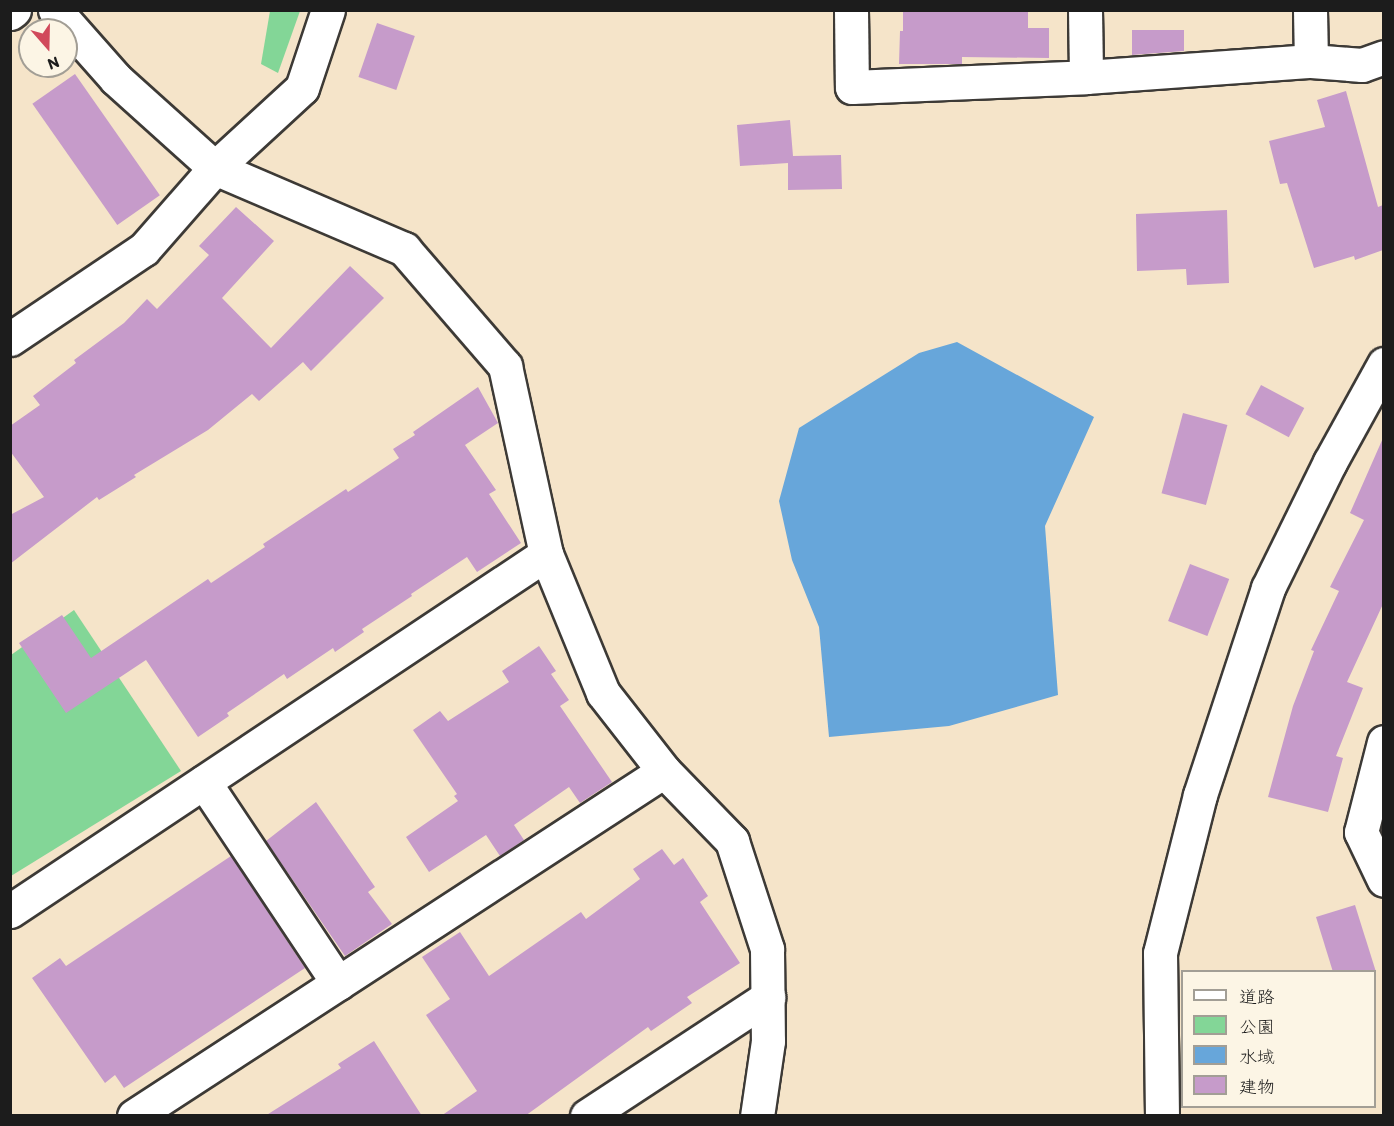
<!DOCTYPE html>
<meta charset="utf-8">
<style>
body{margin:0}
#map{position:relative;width:1394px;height:1126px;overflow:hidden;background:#f5e4c9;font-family:Itim,"Klee One",sans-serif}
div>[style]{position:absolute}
.green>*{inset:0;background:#83d697}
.water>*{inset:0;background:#67a6da}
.building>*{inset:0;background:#c69bca;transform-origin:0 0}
.roads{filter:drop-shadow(2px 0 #3d3a36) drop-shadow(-2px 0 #3d3a36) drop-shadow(0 2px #3d3a36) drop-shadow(0 -2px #3d3a36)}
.minor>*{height:33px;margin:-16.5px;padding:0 16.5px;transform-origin:16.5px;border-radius:16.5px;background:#fff}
span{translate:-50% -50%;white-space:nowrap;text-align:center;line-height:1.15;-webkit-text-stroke:4.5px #fcf5e5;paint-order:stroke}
.frame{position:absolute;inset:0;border:12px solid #1c1c1c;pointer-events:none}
.legend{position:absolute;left:1181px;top:970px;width:195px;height:138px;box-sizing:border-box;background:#fcf5e5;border:2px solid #a29e95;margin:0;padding:8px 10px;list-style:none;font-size:18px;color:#1c1c1c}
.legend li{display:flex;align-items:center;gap:12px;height:30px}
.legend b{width:30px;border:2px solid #a29e95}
.north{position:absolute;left:18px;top:18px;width:60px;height:60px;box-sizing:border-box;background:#fcf5e5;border:2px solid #a29e95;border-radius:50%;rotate:160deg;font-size:16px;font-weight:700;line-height:24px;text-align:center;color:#1c1c1c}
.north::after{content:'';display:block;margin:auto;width:21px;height:27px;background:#d1495b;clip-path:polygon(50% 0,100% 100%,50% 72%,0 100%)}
</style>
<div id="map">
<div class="green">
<i style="clip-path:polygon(270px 11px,300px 11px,278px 73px,261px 64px)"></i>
<i style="clip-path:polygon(74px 610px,181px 771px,11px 876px,11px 655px)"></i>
</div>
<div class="water">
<i style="clip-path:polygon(957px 342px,1094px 417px,1045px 526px,1058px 695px,949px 726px,829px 737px,819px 627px,792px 560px,779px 501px,799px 428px,919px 353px)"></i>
</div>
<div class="building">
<i style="clip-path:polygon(903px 10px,1028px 10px,1028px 28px,1049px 28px,1049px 58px,962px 57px,962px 64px,899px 64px,900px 31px,903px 31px)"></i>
<i style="left:377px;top:23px;width:40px;height:57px;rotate:19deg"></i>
<i style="clip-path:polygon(1132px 30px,1184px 30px,1184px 51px,1132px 55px)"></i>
<i style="left:75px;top:74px;width:148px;height:52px;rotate:55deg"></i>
<i style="clip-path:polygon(1346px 91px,1378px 207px,1383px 205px,1383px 250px,1355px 260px,1354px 256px,1314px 268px,1287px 183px,1280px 184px,1269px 141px,1325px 127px,1317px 100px)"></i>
<i style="clip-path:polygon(790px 120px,793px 156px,841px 155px,842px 189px,788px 190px,788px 163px,740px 166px,737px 125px)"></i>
<i style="clip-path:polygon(236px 207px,274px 241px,222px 298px,271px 348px,350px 266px,384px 298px,311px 371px,303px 362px,259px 401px,252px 394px,208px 430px,134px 475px,136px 477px,99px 500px,97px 497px,10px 564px,10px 515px,44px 497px,10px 451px,10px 426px,40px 405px,33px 396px,76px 363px,74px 360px,124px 323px,147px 299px,157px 309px,209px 255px,199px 246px)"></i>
<i style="clip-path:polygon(1227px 210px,1229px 283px,1187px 285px,1186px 269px,1137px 271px,1136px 214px)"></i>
<i style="left:1261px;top:385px;width:49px;height:33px;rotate:28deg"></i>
<i style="clip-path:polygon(478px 387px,498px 423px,465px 445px,496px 490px,489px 494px,521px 543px,477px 572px,467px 557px,411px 594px,412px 596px,362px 629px,364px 632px,335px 652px,333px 648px,287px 679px,284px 674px,227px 713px,229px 716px,198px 737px,146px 660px,66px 713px,19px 643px,62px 615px,91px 658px,208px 579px,211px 583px,265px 547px,263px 544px,346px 489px,348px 492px,399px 458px,393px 449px,415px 435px,413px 432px)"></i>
<i style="left:1183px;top:413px;width:46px;height:83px;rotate:15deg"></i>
<i style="clip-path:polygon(1383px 438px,1383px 604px,1347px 682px,1363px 688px,1336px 756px,1343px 758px,1328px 812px,1268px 797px,1293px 706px,1314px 651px,1311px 650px,1339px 591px,1330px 587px,1364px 520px,1350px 513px)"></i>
<i style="left:1190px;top:564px;width:42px;height:61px;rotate:21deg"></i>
<i style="clip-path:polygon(539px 646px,556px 671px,551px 674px,569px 700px,560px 706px,612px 782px,580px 803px,569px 787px,514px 825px,524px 840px,500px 856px,486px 835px,429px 872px,406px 837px,458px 801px,454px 796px,457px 794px,413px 730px,440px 711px,448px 721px,509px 682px,502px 671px)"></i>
<i style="clip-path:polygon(316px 802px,375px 887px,368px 892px,392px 924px,345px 956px,266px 841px)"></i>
<i style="clip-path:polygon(662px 849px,674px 865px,683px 858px,708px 896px,700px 902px,740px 963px,687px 997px,692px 1003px,651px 1031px,648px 1027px,525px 1116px,441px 1116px,477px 1091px,426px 1015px,450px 999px,422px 957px,460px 932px,489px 976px,581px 912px,586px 919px,640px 879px,633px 869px)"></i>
<i style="clip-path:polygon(231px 856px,305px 968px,124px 1088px,115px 1075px,105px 1083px,32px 978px,60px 958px,66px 966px)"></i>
<i style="clip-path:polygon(1355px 905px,1376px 972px,1333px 972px,1316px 917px)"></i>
<i style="clip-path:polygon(374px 1041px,422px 1116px,265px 1116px,341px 1068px,338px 1064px)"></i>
</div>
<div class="roads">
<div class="minor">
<i style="left:55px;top:10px;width:92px;rotate:48.5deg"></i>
<i style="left:116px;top:79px;width:133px;rotate:42deg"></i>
<i style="left:215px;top:168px;width:206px;rotate:23.2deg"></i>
<i style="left:404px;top:249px;width:155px;rotate:49.2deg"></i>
<i style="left:505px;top:366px;width:192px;rotate:77.7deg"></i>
<i style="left:546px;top:554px;width:150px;rotate:67.7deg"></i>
<i style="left:603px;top:693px;width:99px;rotate:52deg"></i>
<i style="left:664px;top:771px;width:98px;rotate:45.8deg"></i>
<i style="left:732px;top:841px;width:114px;rotate:72deg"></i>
<i style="left:767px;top:949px;width:92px;rotate:89.4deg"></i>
<i style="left:768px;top:1041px;width:76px;rotate:98.3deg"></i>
<i style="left:851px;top:10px;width:77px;rotate:89.3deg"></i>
<i style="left:852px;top:87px;width:234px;rotate:-2.4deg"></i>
<i style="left:1086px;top:77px;width:226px;rotate:-4.1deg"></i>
<i style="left:1311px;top:61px;width:51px;rotate:4.5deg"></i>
<i style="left:1362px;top:65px;width:23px;rotate:-20deg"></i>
<i style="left:1085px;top:10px;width:67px;rotate:89.1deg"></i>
<i style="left:1310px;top:10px;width:51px;rotate:88.9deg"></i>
<i style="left:10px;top:13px;width:5px;rotate:-37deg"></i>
<i style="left:10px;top:339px;width:161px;rotate:-33.9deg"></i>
<i style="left:144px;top:249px;width:108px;rotate:-48.8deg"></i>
<i style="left:215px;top:168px;width:118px;rotate:-42.6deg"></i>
<i style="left:302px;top:88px;width:82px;rotate:-71.6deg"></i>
<i style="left:1384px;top:742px;width:93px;rotate:104.3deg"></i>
<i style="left:1361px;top:832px;width:53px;rotate:64.4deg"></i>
<i style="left:204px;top:782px;width:242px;rotate:56.3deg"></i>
<i style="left:10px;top:911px;width:644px;rotate:-33.67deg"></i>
<i style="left:134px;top:1116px;width:632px;rotate:-33.06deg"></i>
<i style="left:587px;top:1116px;width:217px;rotate:-33.3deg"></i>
<i style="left:1162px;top:1116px;width:163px;rotate:-90.7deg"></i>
<i style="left:1160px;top:953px;width:163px;rotate:-75.8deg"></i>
<i style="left:1200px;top:795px;width:218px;rotate:-71.8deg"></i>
<i style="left:1268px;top:588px;width:140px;rotate:-63.8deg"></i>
<i style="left:1330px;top:462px;width:112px;rotate:-61.1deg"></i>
</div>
</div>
<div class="frame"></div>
<ul class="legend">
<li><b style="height:8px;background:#fff"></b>道路</li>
<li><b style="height:16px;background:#83d697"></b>公園</li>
<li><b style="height:16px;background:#67a6da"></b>水域</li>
<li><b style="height:16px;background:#c69bca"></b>建物</li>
</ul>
<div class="north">N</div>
</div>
